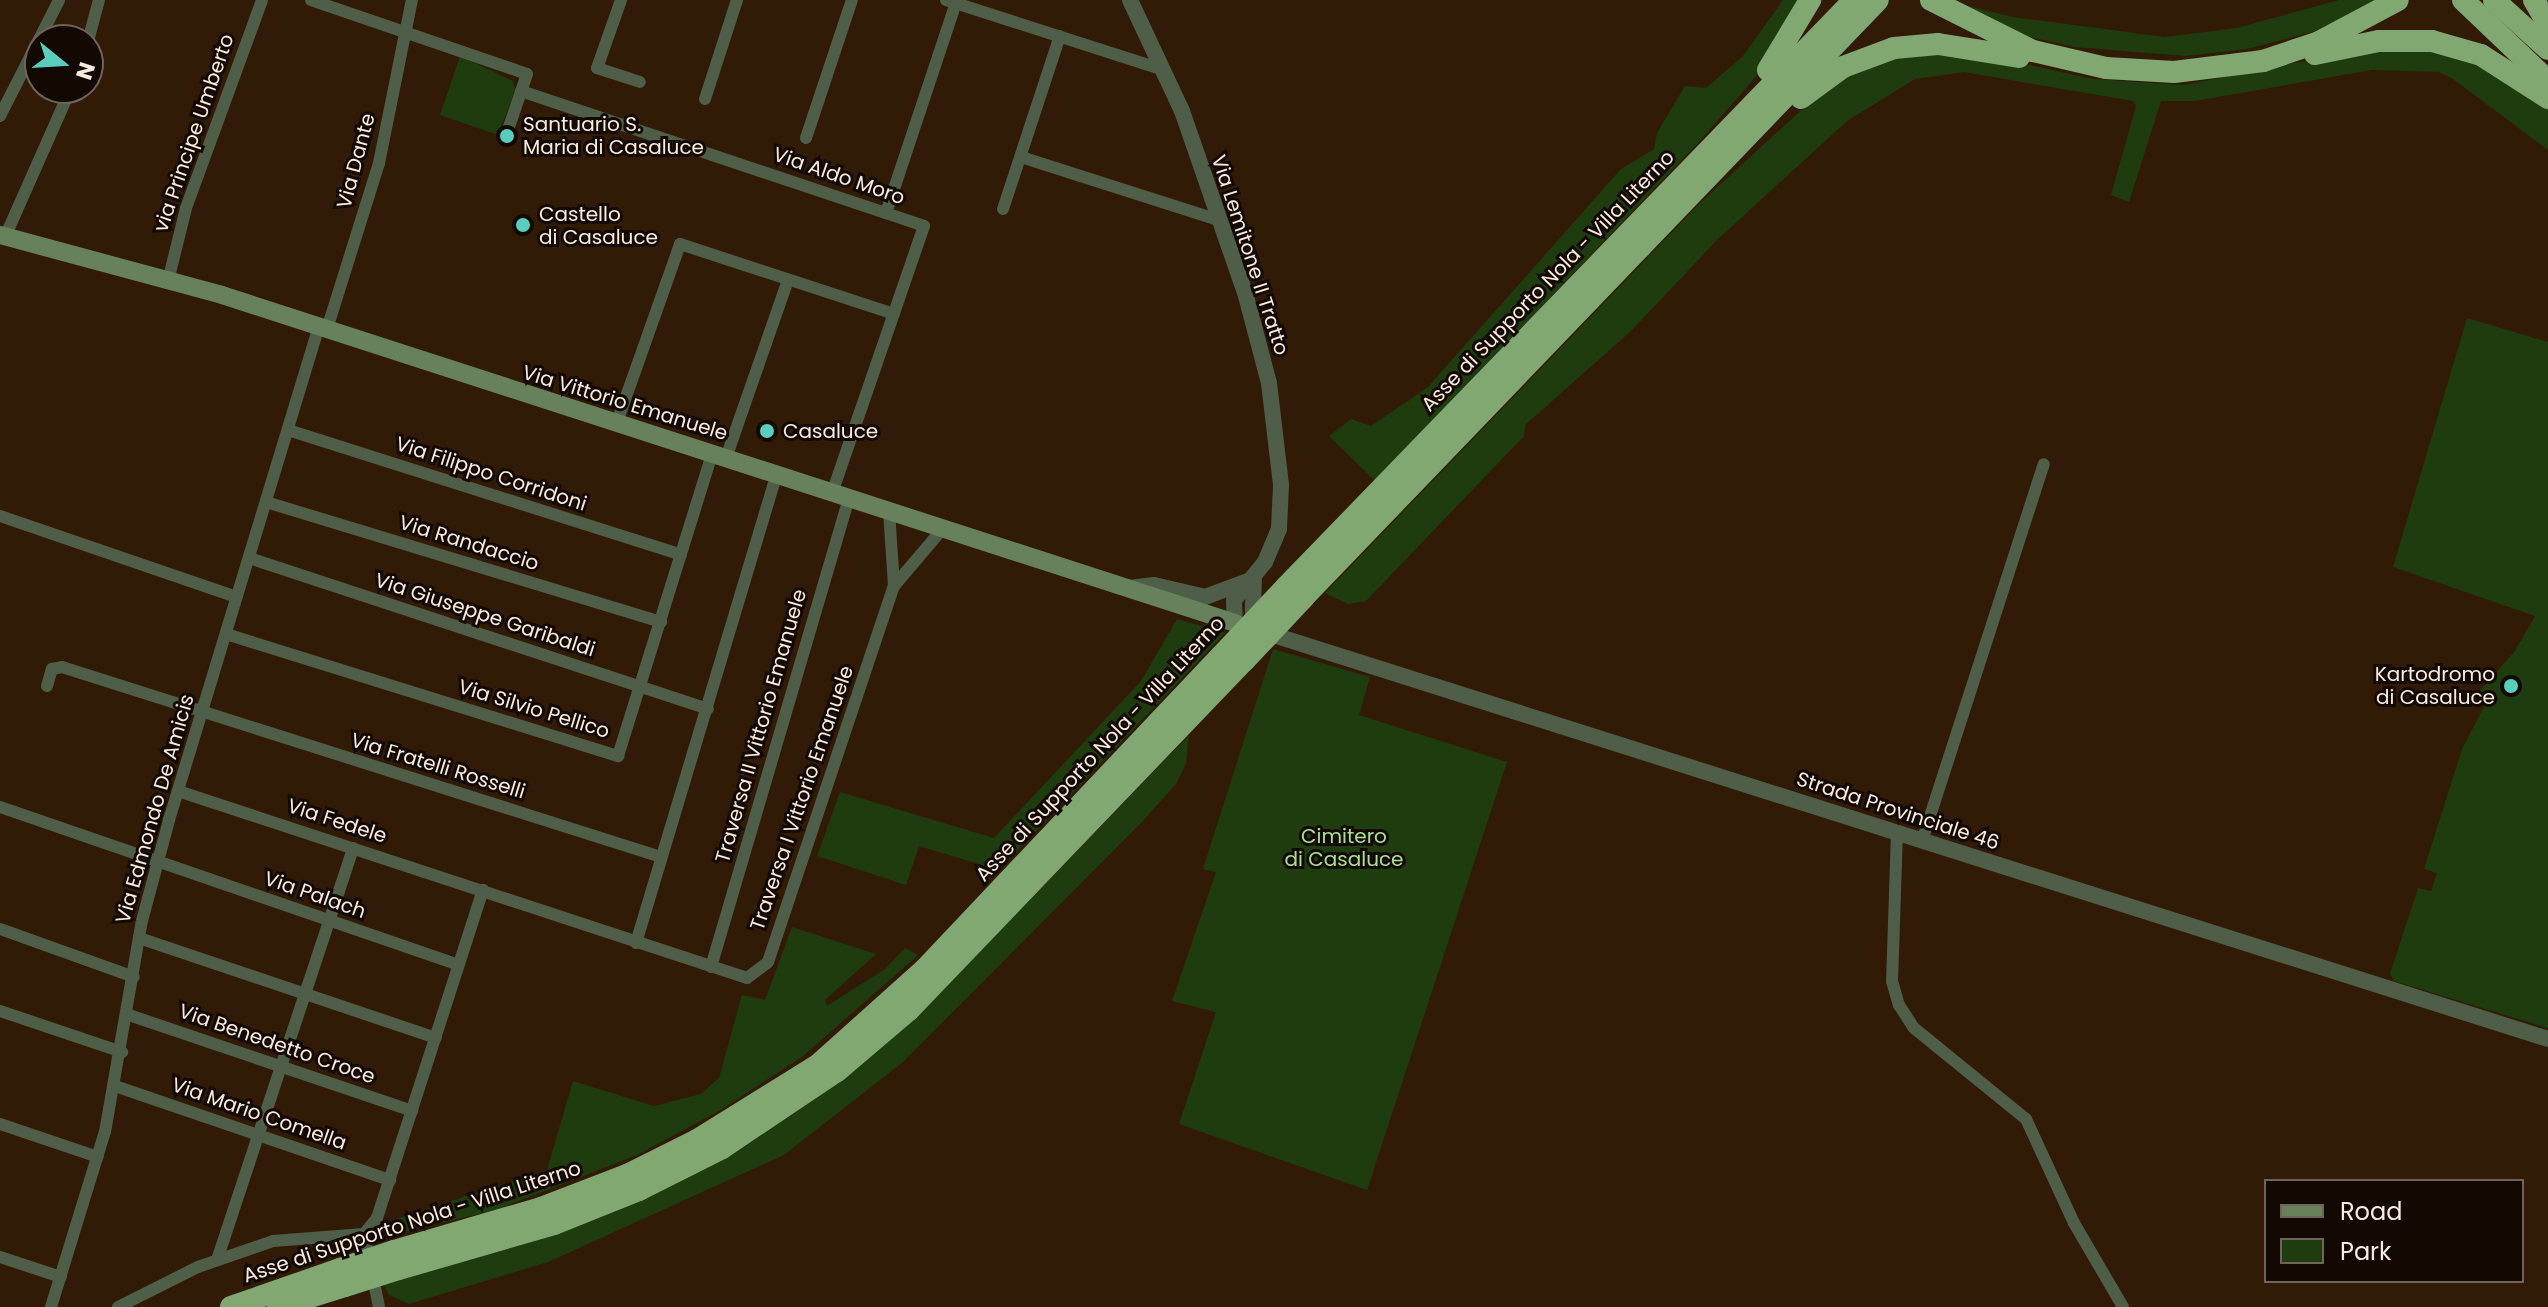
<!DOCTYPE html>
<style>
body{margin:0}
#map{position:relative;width:2548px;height:1307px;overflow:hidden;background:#321b06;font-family:Poppins,sans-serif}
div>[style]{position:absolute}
.green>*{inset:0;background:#1e3c0e}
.minor>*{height:12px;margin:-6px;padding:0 6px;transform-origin:6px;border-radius:6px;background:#4e5e48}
.tertiary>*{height:16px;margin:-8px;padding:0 8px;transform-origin:8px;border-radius:8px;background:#4e5e48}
.secondary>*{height:18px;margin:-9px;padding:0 9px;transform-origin:9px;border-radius:9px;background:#66815c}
.trunk>*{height:22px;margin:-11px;padding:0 11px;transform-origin:11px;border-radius:11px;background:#81a773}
.trunk-bridge>*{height:22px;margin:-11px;padding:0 11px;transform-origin:11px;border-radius:11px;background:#81a773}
.dots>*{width:22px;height:22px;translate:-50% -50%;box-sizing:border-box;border:4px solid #130903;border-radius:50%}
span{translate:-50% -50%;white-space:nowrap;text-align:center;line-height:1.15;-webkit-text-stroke:6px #130903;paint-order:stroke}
.poi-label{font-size:20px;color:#fbebde}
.left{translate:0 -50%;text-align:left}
.right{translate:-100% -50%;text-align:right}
.street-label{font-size:20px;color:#fbebde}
.park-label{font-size:20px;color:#a8e090}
.legend{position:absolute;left:2264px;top:1179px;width:260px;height:104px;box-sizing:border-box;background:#130903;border:2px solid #70635b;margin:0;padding:10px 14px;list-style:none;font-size:24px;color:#fbebde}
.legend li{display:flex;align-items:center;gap:16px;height:40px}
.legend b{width:40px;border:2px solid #70635b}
.north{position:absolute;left:24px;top:24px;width:80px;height:80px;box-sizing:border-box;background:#130903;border:2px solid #70635b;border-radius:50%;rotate:108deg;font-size:22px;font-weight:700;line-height:32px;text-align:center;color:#fbebde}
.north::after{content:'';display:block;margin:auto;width:28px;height:36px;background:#5acebc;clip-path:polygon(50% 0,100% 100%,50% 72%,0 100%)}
</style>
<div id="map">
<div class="green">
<i style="clip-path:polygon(1783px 0,1804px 0,1762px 70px,1696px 145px,1375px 481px,1329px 436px,1351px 419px,1371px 426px,1427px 388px,1621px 169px,1654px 149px,1657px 133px,1685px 86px,1706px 88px,1743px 56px)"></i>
<i style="clip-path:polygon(1944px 0,2012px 17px,2165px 37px,2237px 28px,2339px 0,2381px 0,2315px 31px,2247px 49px,2186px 56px,2075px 47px,2025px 36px)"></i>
<i style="clip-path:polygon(2371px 48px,2452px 51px,2548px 106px,2548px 150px,2453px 79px,2439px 72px,2372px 70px,2195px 101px,2161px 101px,2129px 202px,2111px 195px,2136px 106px,2133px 101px,1964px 72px,1915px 79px,1847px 121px,1717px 240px,1631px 331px,1525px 425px,1524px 436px,1366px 601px,1348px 604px,1325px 593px,1698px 205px,1822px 91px,1851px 70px,1920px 50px,1984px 55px,2093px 79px,2184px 85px)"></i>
<i style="clip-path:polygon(460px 56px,513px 81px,515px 91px,498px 135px,440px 115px)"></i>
<i style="clip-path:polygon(2467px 318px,2548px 342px,2548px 1028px,2394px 981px,2390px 974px,2418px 888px,2431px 891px,2437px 873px,2424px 869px,2462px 749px,2487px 701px,2476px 695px,2515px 651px,2535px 616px,2393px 567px)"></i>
<i style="clip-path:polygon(1177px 619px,1225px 633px,999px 870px,919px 846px,906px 885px,817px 856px,840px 792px,994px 838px,1141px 681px)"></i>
<i style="clip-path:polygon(1273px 649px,1370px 677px,1359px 715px,1507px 762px,1367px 1190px,1179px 1124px,1216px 1012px,1172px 1001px,1216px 872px,1203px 869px)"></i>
<i style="clip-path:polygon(1189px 735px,1186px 764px,1176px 784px,1141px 823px,903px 1062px,784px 1155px,548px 1262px,409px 1304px,389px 1295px,384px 1285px,617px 1211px,706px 1168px,789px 1117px,840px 1081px,943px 990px)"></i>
<i style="clip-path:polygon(792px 927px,876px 954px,825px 1000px,827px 1006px,885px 969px,905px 948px,918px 955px,802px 1057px,719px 1111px,637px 1155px,496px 1210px,378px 1238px,387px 1222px,547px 1170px,573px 1081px,654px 1106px,701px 1094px,719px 1078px,742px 995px,765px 1000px)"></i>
</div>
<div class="minor">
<i style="left:311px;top:0;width:228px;rotate:18.9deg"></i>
<i style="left:527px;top:74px;width:56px;rotate:108.8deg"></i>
<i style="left:621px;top:0;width:72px;rotate:109.4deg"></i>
<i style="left:597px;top:68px;width:45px;rotate:18deg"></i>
<i style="left:946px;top:0;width:229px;rotate:17.8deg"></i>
<i style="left:88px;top:41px;width:42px;rotate:-75deg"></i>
<i style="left:521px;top:91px;width:425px;rotate:18.5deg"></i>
<i style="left:924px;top:226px;width:280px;rotate:109deg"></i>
<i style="left:705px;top:99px;width:104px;rotate:-72.1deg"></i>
<i style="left:0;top:116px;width:130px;rotate:-63deg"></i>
<i style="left:806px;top:138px;width:145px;rotate:-71.6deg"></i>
<i style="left:1021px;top:157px;width:208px;rotate:17.7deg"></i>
<i style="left:1003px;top:209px;width:182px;rotate:-71.8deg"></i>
<i style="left:886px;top:213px;width:221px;rotate:-71.6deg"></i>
<i style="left:5px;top:237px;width:163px;rotate:-66.1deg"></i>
<i style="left:168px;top:281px;width:75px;rotate:-76.1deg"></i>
<i style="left:186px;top:208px;width:221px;rotate:-69.9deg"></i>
<i style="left:327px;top:329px;width:174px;rotate:-72.6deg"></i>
<i style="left:379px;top:163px;width:166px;rotate:-78.6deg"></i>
<i style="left:616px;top:425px;width:192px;rotate:-70.5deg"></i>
<i style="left:680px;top:244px;width:225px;rotate:18.1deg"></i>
<i style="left:288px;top:430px;width:412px;rotate:17.6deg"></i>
<i style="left:726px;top:458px;width:188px;rotate:-70.8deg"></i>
<i style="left:266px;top:502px;width:413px;rotate:16.9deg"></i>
<i style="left:0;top:516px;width:250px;rotate:18.9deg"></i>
<i style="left:249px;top:558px;width:483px;rotate:18.2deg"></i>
<i style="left:894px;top:586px;width:77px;rotate:-49.7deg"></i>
<i style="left:226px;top:634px;width:411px;rotate:17.3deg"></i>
<i style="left:618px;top:756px;width:316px;rotate:-72.7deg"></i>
<i style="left:47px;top:686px;width:18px;rotate:-74deg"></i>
<i style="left:52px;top:669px;width:10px;rotate:-11deg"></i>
<i style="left:62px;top:667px;width:628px;rotate:17.6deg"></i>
<i style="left:178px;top:791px;width:599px;rotate:18.19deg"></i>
<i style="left:747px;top:978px;width:26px;rotate:-37deg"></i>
<i style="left:768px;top:962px;width:397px;rotate:-71.5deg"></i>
<i style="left:894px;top:586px;width:76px;rotate:-93.8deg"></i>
<i style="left:0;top:807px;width:485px;rotate:19deg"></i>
<i style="left:1897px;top:832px;width:149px;rotate:91.9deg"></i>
<i style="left:1892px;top:981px;width:25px;rotate:74deg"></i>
<i style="left:1899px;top:1005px;width:27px;rotate:57deg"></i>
<i style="left:1914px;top:1028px;width:144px;rotate:39.1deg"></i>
<i style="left:2026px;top:1119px;width:115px;rotate:65.2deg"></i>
<i style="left:2074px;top:1223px;width:97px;rotate:59.7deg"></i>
<i style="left:1922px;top:841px;width:396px;rotate:-72.1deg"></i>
<i style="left:0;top:929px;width:142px;rotate:19.7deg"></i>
<i style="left:139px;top:938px;width:313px;rotate:18.6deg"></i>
<i style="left:636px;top:943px;width:490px;rotate:-73.3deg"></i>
<i style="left:711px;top:967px;width:491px;rotate:-73.6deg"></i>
<i style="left:0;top:1011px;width:129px;rotate:18.6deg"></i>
<i style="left:129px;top:1015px;width:299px;rotate:18.7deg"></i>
<i style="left:115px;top:1086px;width:291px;rotate:18.9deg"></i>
<i style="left:0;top:1124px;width:103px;rotate:18.6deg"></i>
<i style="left:0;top:1257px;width:64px;rotate:18.2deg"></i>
<i style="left:217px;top:1260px;width:434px;rotate:-71.7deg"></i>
<i style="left:51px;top:1307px;width:183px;rotate:-72.9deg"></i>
<i style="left:105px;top:1132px;width:214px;rotate:-80.1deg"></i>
<i style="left:142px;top:921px;width:105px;rotate:-75deg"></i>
<i style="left:169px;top:820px;width:516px;rotate:-73.11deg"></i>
<i style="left:118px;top:1307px;width:89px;rotate:-26.6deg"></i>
<i style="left:198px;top:1267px;width:79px;rotate:-19.1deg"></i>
<i style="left:273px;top:1241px;width:91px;rotate:-4.4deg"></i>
<i style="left:379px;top:1307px;width:75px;rotate:-101.6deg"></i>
<i style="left:364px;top:1234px;width:21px;rotate:-51deg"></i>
<i style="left:377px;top:1218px;width:345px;rotate:-72.1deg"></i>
</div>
<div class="tertiary">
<i style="left:1130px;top:0;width:123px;rotate:64.9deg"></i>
<i style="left:1182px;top:111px;width:196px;rotate:70.9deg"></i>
<i style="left:1246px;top:296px;width:90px;rotate:75.2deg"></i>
<i style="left:1269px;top:383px;width:103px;rotate:83.3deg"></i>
<i style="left:1281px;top:485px;width:44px;rotate:92.6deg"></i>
<i style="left:1279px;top:529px;width:36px;rotate:113deg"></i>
<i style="left:1265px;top:562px;width:49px;rotate:129.2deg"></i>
<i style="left:1234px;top:600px;width:23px;rotate:88deg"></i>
<i style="left:1254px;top:577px;width:34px;rotate:92deg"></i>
<i style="left:1253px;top:611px;width:16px;rotate:47deg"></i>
<i style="left:1129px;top:588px;width:25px;rotate:-7deg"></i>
<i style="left:1154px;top:585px;width:52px;rotate:13.2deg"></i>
<i style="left:1205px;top:597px;width:43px;rotate:-20.6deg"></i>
<i style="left:1261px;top:631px;width:1350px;rotate:17.59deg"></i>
</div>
<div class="secondary">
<i style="left:0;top:235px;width:230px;rotate:15.1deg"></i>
<i style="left:222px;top:295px;width:1065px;rotate:17.94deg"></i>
</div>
<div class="trunk">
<i style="left:1931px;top:0;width:114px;rotate:26.6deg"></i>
<i style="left:2033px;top:51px;width:75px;rotate:13.1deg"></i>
<i style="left:2106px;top:68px;width:68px;rotate:3.4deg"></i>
<i style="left:2174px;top:72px;width:90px;rotate:-7deg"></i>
<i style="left:2263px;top:61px;width:59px;rotate:-18.7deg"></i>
<i style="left:2319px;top:42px;width:89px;rotate:-28deg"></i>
<i style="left:2463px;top:0;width:117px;rotate:43.6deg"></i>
<i style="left:2494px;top:0;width:73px;rotate:42.2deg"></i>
<i style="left:2534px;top:0;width:28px;rotate:60deg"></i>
<i style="left:2315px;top:54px;width:65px;rotate:-11.5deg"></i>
<i style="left:2379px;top:41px;width:53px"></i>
<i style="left:2432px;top:41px;width:51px;rotate:15.9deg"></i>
<i style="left:2481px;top:55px;width:80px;rotate:32.7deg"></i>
<i style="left:1768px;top:70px;width:82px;rotate:-59deg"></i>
<i style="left:1801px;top:98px;width:52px;rotate:-36.4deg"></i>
<i style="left:1843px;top:67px;width:54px;rotate:-20.4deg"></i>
<i style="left:1894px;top:48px;width:44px;rotate:-5.2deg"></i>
<i style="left:1938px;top:44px;width:82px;rotate:9.1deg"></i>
<i style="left:1286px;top:587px;width:817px;rotate:-45.94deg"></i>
<i style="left:1304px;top:597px;width:828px;rotate:-46.13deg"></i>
<i style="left:394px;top:1251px;width:153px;rotate:-16.3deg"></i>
<i style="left:541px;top:1208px;width:94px;rotate:-21.1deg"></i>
<i style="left:629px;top:1174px;width:76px;rotate:-26.6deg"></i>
<i style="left:697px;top:1140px;width:142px;rotate:-31.8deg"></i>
<i style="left:818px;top:1065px;width:142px;rotate:-41.9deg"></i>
<i style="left:924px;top:970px;width:432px;rotate:-46.6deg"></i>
<i style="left:399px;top:1269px;width:161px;rotate:-16.2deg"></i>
<i style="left:554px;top:1224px;width:92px;rotate:-21.8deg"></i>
<i style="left:639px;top:1190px;width:93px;rotate:-26.8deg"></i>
<i style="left:722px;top:1148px;width:138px;rotate:-33.8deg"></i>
<i style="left:837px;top:1071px;width:94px;rotate:-40.3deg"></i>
<i style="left:909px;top:1010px;width:484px;rotate:-46.2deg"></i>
<i style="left:231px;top:1307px;width:115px;rotate:-19.2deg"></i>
<i style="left:278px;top:1307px;width:70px;rotate:-17.4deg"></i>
</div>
<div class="trunk-bridge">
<i style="left:1221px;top:656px;width:95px;rotate:-46.7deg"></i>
<i style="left:1244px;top:661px;width:88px;rotate:-46.8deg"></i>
<i style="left:340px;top:1269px;width:57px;rotate:-18.4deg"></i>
<i style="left:345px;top:1286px;width:57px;rotate:-17.5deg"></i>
</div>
<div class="dots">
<i style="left:507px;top:136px;background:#5acebc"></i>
<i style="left:523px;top:225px;background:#5acebc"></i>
<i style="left:767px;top:431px;background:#5acebc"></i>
<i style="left:2511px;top:686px;background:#5acebc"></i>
</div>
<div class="poi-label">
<span class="left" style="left:523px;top:136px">Santuario S.<br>Maria di Casaluce</span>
<span class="left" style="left:539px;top:226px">Castello<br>di Casaluce</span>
<span class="left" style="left:783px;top:431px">Casaluce</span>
<span class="right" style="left:2495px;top:686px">Kartodromo<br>di Casaluce</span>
</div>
<div class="street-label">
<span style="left:194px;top:133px;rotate:-71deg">via Principe Umberto</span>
<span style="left:356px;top:161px;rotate:-75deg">Via Dante</span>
<span style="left:839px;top:176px;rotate:19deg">Via Aldo Moro</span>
<span style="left:1250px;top:255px;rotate:72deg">Via Lemitone II Tratto</span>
<span style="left:1548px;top:281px;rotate:-46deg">Asse di Supporto Nola - Villa Literno</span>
<span style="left:625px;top:403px;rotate:17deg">Via Vittorio Emanuele</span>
<span style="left:491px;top:474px;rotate:18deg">Via Filippo Corridoni</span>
<span style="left:469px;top:543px;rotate:17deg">Via Randaccio</span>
<span style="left:485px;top:615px;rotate:18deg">Via Giuseppe Garibaldi</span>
<span style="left:534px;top:709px;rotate:17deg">Via Silvio Pellico</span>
<span style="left:761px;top:726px;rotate:-74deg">Traversa II Vittorio Emanuele</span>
<span style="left:1100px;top:749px;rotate:-47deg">Asse di Supporto Nola - Villa Literno</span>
<span style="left:438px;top:766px;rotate:17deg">Via Fratelli Rosselli</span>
<span style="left:802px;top:798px;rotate:-71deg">Traversa I Vittorio Emanuele</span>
<span style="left:155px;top:809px;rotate:-74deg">Via Edmondo De Amicis</span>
<span style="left:1898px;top:811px;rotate:18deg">Strada Provinciale 46</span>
<span style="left:337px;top:821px;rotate:18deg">Via Fedele</span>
<span style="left:315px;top:895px;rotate:19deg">Via Palach</span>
<span style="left:277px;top:1044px;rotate:19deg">Via Benedetto Croce</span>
<span style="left:259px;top:1114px;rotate:19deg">Via Mario Comella</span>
<span style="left:412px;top:1222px;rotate:-18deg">Asse di Supporto Nola - Villa Literno</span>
</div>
<div class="park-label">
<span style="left:1344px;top:848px">Cimitero<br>di Casaluce</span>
</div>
<ul class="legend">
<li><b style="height:10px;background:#66815c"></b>Road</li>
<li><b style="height:22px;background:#1e3c0e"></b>Park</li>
</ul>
<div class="north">N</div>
</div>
